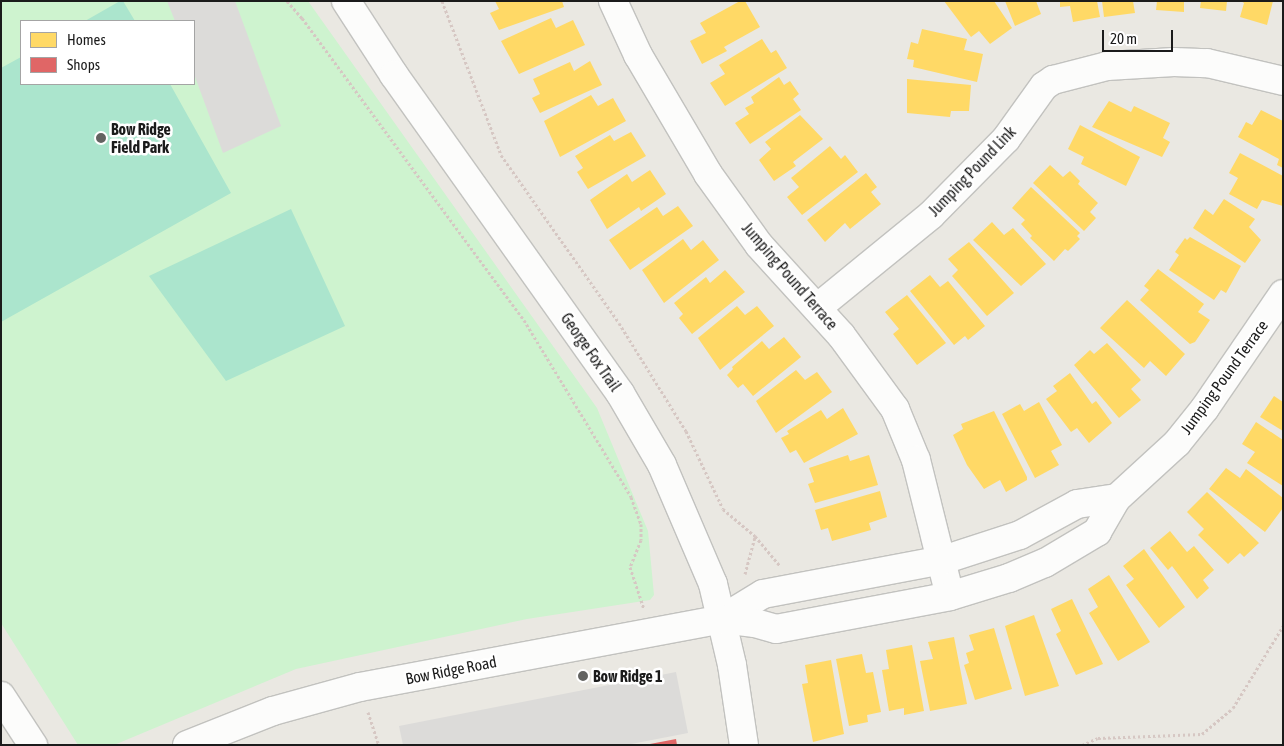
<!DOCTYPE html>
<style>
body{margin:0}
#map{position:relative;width:1284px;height:746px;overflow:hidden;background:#eae8e2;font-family:"Asap Condensed",sans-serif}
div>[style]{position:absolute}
.park>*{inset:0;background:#cef3cf}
.pitch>*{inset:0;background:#abe5cd}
.parking>*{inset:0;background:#dcdbd9}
.homes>*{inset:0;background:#ffd966}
.shops>*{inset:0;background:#e06666}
.path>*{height:3px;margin-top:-1.5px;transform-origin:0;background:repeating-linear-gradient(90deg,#d6c7c3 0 2.5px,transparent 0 5px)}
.roads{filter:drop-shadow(1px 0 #c2c2bf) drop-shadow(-1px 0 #c2c2bf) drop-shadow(0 1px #c2c2bf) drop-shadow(0 -1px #c2c2bf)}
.minor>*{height:28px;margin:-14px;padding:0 14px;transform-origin:14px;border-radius:14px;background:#fcfcfb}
.dots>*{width:14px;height:14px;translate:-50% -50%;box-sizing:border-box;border:2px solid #fff;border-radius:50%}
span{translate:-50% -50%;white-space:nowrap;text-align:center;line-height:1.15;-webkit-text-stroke:5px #fff;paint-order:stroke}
.poi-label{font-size:16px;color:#1b1b1b;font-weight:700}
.left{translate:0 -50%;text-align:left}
.street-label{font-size:16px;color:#1b1b1b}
.frame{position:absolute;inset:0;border:2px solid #1b1b1b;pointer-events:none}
.legend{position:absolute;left:20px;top:20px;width:175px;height:65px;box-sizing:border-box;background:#fff;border:1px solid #a4a4a4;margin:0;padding:6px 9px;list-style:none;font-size:15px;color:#1b1b1b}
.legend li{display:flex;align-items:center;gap:10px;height:25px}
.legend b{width:25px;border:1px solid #a4a4a4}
.scale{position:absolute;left:1102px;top:30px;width:71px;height:22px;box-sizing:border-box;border:2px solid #1b1b1b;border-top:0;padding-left:6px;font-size:15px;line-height:18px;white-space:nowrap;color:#1b1b1b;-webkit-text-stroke:4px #fff;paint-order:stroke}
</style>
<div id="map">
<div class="park">
<i style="clip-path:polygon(evenodd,1px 1px,308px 1px,597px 408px,648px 531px,654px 595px,650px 600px,527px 619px,296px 669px,114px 745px,78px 745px,1px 623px,1px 1px,21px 21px,194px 21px,194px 84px,21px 84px,21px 21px)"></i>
</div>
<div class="pitch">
<i style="clip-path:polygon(120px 1px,123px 1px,135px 21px,85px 21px)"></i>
<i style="clip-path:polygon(21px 57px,21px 84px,170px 84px,231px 193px,1px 322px,1px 68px)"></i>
<i style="clip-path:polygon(291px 209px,345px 326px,226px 381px,149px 276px)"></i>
</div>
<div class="parking">
<i style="clip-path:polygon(167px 1px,235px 1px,281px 126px,223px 153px,194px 74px,194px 21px,175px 21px)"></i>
<i style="clip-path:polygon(676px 672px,688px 733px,626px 745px,403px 745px,399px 726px)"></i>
</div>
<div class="homes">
<i style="clip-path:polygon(495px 1px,562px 1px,564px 7px,499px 30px,490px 13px,499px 9px)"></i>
<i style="clip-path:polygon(740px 1px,745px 1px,760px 27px,724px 47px,727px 51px,702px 64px,690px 41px,706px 33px,700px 23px)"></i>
<i style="clip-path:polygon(944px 1px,994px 1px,1012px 28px,990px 44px,979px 31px,971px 37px)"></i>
<i style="clip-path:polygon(1005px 1px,1036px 1px,1041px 14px,1015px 26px)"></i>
<i style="clip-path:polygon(1060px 1px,1097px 1px,1100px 17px,1073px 22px,1070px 6px,1060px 7px)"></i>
<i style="clip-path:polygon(1102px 1px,1133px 1px,1135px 13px,1104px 17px)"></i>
<i style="clip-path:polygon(1157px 1px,1184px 1px,1184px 12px,1156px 10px)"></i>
<i style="clip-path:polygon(1201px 1px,1227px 1px,1226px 11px,1200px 8px)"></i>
<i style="clip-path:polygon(1273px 1px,1267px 25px,1240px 17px,1244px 3px,1241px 1px)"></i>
<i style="clip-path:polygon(551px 18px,556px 28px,573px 20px,585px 45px,519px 74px,501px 41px)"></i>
<i style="clip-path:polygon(922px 29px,967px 39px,964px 50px,983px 54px,977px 82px,913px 67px,914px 60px,907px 59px,911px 42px,918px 44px)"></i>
<i style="clip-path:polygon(762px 39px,771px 53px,776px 50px,787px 68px,725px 106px,710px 83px,725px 74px,719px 65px)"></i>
<i style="clip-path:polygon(590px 61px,602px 85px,540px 113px,532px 98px,540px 94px,533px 79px,570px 62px,574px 71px)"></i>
<i style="clip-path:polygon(779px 77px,784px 85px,790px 81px,799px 94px,793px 99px,801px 110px,750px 144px,735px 123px,749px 114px,745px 108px,754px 103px,751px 97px)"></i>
<i style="clip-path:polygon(907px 79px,971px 85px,969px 111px,951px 111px,950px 117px,907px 113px)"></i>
<i style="clip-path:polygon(591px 95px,598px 106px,613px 98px,626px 121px,560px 157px,544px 121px)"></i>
<i style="clip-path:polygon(1109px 101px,1131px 112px,1134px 106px,1170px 123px,1163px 138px,1170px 142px,1162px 157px,1092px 127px)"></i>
<i style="clip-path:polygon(1261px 110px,1283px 121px,1283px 168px,1277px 165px,1279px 159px,1238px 137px,1246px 122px,1252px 125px)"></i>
<i style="clip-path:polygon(800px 115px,823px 139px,793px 162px,796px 166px,774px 181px,759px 160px,771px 149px,765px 142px)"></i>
<i style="clip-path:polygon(1080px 125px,1140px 157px,1126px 186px,1081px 164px,1084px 157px,1068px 149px)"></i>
<i style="clip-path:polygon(631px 132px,646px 156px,588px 189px,577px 172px,583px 168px,575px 156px,610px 135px,614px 141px)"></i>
<i style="clip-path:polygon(830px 146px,841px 159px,845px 155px,858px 172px,802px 215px,787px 197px,799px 187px,791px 178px)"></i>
<i style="clip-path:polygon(1240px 153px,1283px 176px,1283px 206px,1262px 200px,1257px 209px,1229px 194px,1238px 178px,1229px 173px)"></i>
<i style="clip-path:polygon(1050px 165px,1063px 177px,1070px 171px,1080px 181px,1078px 184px,1098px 203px,1090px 212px,1096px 218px,1084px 231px,1033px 183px)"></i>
<i style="clip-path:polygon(650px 170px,666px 194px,641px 211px,639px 207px,607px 229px,590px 200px,627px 174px,632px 182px)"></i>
<i style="clip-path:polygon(866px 173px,877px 187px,871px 192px,881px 204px,850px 229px,845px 223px,825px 242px,807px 220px)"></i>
<i style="clip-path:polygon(1031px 187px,1080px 233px,1077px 236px,1080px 239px,1068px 251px,1065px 249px,1054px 261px,1030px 238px,1032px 236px,1021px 224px,1025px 220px,1012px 208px)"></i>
<i style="clip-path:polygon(1224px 199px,1255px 219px,1249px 227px,1261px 240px,1245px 263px,1193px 228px,1205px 209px,1213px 215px)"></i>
<i style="clip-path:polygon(678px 206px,693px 226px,630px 270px,609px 240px,657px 207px,663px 216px)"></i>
<i style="clip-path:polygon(992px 222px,1004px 235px,1013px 228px,1046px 264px,1021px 286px,973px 240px)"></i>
<i style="clip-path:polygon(1190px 237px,1241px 266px,1226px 293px,1221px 290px,1214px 300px,1169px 270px,1179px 255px,1175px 252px,1185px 238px,1187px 240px)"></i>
<i style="clip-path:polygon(683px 239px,691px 250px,703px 240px,719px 260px,664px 303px,642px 270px)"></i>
<i style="clip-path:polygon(969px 242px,1014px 293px,987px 316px,952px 276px,958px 270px,948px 259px)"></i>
<i style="clip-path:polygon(1158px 269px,1204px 304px,1198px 312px,1210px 320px,1195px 342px,1190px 344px,1140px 300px,1149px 290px,1144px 286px)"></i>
<i style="clip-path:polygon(725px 270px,745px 292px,692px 334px,679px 318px,683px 314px,674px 303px,706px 277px,710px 283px)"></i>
<i style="clip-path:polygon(930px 275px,940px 287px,948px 281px,985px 326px,968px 340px,965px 336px,954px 345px,910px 291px)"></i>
<i style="clip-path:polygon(907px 295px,946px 343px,917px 365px,893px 334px,899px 329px,885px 312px)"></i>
<i style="clip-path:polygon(1127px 300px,1185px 354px,1166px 376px,1150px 361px,1144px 368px,1100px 328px)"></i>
<i style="clip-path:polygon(737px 306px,745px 315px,757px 306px,774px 326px,720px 370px,698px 338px)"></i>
<i style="clip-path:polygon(784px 337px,801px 357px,753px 396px,743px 384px,738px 388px,727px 375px,733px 369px,732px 367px,762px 341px,769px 349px)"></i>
<i style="clip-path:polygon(1107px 343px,1141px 380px,1131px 389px,1141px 400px,1119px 418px,1074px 365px,1090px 350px,1094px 354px)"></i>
<i style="clip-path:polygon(796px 370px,805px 380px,817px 372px,832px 392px,776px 433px,756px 401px)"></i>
<i style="clip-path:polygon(1070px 373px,1092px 404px,1096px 401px,1112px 423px,1089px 443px,1077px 428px,1071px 432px,1046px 399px,1057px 391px,1053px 386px)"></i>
<i style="clip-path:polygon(1274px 396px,1283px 402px,1283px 431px,1260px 417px)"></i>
<i style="clip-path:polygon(1039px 402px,1062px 445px,1051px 451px,1059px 465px,1035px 478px,1002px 414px,1020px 404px,1024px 411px)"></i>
<i style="clip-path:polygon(843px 408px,858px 434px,804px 463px,796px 450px,790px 453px,781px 438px,789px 434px,787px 431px,821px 410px,827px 419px)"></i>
<i style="clip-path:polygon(994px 411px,1027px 477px,1027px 480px,1006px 492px,1000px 480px,984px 489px,967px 465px,953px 435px,963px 429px,961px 424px)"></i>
<i style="clip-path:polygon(1256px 422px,1283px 440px,1283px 486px,1247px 463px,1255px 452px,1242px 444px)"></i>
<i style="clip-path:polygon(848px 455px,850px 461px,869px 455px,878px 485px,815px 503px,808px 484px,814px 482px,809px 468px)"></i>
<i style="clip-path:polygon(1226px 468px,1240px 478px,1246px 469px,1283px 498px,1283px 508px,1265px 532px,1209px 489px)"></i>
<i style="clip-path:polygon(880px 491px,887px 517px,869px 523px,871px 530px,832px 541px,828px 528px,821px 530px,815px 510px)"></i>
<i style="clip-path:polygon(1207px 492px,1259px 543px,1244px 557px,1240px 553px,1228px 564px,1198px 535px,1204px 529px,1187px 512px)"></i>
<i style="clip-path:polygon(1170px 531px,1187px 552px,1194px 546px,1214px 570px,1203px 580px,1209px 588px,1197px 599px,1172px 566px,1168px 570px,1150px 548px)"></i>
<i style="clip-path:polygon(1144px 549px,1185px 607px,1159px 628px,1126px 585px,1134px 579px,1123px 566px)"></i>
<i style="clip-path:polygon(1109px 575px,1150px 642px,1118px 661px,1089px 613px,1098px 607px,1088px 589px)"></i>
<i style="clip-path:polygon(1072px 599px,1103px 664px,1076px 675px,1056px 634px,1061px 631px,1051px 609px)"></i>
<i style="clip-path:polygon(1034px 615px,1059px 686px,1025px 696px,1005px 626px)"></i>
<i style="clip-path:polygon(994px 628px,1012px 689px,975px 700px,964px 665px,969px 663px,966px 653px,974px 650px,969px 635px)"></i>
<i style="clip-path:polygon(954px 637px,967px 704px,930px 711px,920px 661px,933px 659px,928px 642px)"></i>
<i style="clip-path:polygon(912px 645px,924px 711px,904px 715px,904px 708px,889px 711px,882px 670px,889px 669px,886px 650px)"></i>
<i style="clip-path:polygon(862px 654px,866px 673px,873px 672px,881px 712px,867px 715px,868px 722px,849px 726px,836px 659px)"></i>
<i style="clip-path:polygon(831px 660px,844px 734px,813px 742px,802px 684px,808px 683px,805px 665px)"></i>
</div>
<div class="shops">
<i style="clip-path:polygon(676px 739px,677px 745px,650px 745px,650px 744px)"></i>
</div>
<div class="path">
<i style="left:287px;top:1px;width:23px;rotate:49deg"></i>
<i style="left:302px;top:18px;width:375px;rotate:53.7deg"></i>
<i style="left:524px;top:320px;width:207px;rotate:58.8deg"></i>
<i style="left:631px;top:497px;width:29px;rotate:70deg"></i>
<i style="left:641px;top:524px;width:16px;rotate:90deg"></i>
<i style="left:641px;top:540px;width:29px;rotate:112deg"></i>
<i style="left:630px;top:567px;width:44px;rotate:71.6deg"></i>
<i style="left:442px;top:1px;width:165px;rotate:69deg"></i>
<i style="left:501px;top:155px;width:205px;rotate:54.9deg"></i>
<i style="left:619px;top:323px;width:127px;rotate:58.2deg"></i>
<i style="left:686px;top:431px;width:86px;rotate:64.6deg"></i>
<i style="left:723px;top:509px;width:42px;rotate:40.2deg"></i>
<i style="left:755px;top:536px;width:39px;rotate:50deg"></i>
<i style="left:745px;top:574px;width:38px;rotate:-75deg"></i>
<i style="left:368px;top:712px;width:35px;rotate:72deg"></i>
<i style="left:1082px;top:745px;width:17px;rotate:-24deg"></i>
<i style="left:1098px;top:738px;width:104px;rotate:-2.2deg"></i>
<i style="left:1202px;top:734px;width:40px;rotate:-40deg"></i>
<i style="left:1233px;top:708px;width:96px;rotate:-58.6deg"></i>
</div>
<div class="roads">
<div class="minor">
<i style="left:346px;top:1px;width:88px;rotate:57deg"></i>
<i style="left:394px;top:75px;width:390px;rotate:54.6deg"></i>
<i style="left:620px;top:393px;width:83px;rotate:59.7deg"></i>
<i style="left:662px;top:465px;width:129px;rotate:66.8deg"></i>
<i style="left:713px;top:584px;width:83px;rotate:76.8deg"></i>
<i style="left:732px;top:665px;width:81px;rotate:81.5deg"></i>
<i style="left:613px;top:1px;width:60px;rotate:65.2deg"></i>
<i style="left:638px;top:55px;width:138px;rotate:59.5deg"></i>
<i style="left:708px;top:174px;width:87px;rotate:54.3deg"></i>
<i style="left:759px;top:245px;width:122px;rotate:47.7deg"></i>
<i style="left:841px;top:335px;width:92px;rotate:53.9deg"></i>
<i style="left:895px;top:409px;width:55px;rotate:67.6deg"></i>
<i style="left:916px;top:460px;width:140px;rotate:76deg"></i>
<i style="left:817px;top:308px;width:147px;rotate:-39.2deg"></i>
<i style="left:931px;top:215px;width:107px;rotate:-45.4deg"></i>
<i style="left:1006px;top:139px;width:65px;rotate:-54.4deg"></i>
<i style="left:1044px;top:86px;width:11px;rotate:-34deg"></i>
<i style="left:1053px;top:80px;width:56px;rotate:-14.5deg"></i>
<i style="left:1107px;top:66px;width:67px;rotate:-3.4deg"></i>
<i style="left:1174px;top:62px;width:33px;rotate:2deg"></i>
<i style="left:1207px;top:63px;width:78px;rotate:13.3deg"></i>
<i style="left:722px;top:619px;width:48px;rotate:-31.4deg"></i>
<i style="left:763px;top:594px;width:183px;rotate:-10.7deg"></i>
<i style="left:943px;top:560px;width:81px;rotate:-18deg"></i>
<i style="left:1020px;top:535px;width:65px;rotate:-28.5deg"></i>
<i style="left:1077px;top:504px;width:40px;rotate:-8.5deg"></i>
<i style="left:1px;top:696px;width:59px;rotate:56.9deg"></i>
<i style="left:187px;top:745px;width:92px;rotate:-21.6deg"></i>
<i style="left:273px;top:711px;width:90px;rotate:-15.4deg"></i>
<i style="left:360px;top:687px;width:368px;rotate:-10.6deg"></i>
<i style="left:722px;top:619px;width:33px;rotate:7deg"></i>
<i style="left:755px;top:623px;width:22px;rotate:16deg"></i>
<i style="left:776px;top:629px;width:177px;rotate:-10.7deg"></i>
<i style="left:950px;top:596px;width:62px;rotate:-17deg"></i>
<i style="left:1009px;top:578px;width:39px;rotate:-23deg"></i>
<i style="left:1045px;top:563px;width:61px;rotate:-30.8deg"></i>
<i style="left:1097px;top:532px;width:39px;rotate:-60deg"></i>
<i style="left:1117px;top:498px;width:81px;rotate:-42.5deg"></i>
<i style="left:1177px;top:443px;width:45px;rotate:-51.3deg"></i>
<i style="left:1205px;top:408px;width:138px;rotate:-55.6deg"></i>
</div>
</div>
<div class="dots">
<i style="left:101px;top:138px;background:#636361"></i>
<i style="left:583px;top:676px;background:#636361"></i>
</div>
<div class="poi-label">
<span class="left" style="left:111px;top:138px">Bow Ridge<br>Field Park</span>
<span class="left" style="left:593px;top:676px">Bow Ridge 1</span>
</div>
<div class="street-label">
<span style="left:972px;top:171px;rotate:-46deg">Jumping Pound Link</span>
<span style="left:790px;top:276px;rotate:49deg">Jumping Pound Terrace</span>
<span style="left:591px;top:352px;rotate:55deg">George Fox Trail</span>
<span style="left:1224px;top:377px;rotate:-54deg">Jumping Pound Terrace</span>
<span style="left:451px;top:670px;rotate:-11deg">Bow Ridge Road</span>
</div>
<div class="frame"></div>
<ul class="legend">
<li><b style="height:14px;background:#ffd966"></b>Homes</li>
<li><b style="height:14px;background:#e06666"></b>Shops</li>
</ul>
<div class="scale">20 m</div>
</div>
